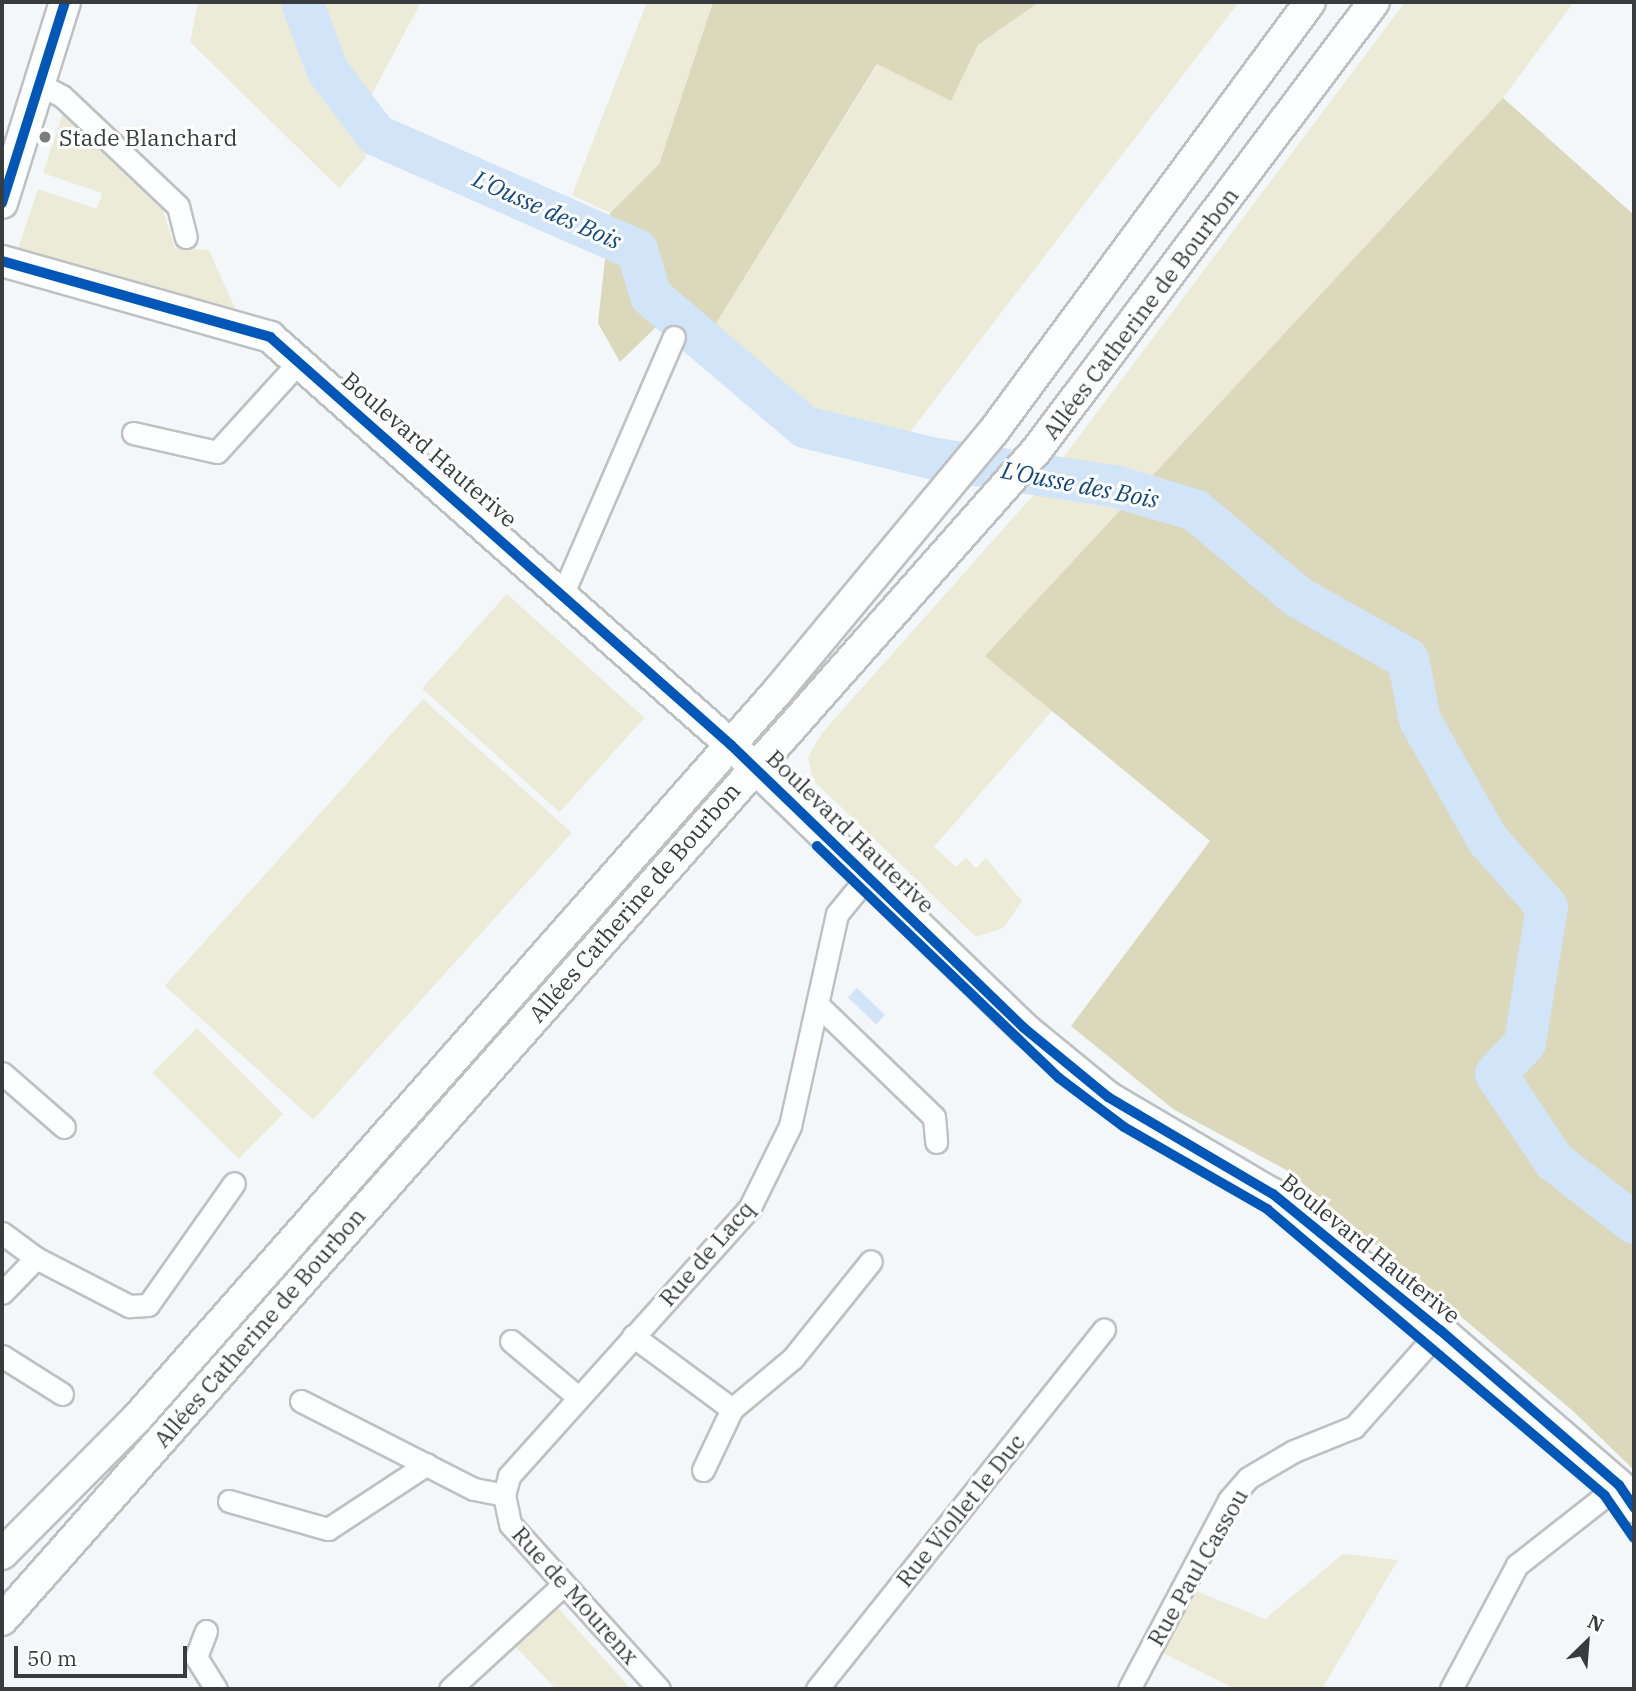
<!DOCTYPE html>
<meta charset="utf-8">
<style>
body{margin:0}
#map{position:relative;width:1636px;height:1691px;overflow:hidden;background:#f4f7fa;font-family:"IBM Plex Serif",serif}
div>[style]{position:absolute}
.green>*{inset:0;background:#ecebd7;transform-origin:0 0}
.forest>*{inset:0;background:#dbd8bb}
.water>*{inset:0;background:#d2e4f7;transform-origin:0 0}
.river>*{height:42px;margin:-21px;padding:0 21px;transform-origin:21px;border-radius:21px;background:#d2e4f7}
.roads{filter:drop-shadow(2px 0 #bec0c3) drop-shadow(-2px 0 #bec0c3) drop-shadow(0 2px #bec0c3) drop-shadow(0 -2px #bec0c3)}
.street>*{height:21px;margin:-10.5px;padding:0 10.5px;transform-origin:10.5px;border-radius:10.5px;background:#fdfefe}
.secondary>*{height:30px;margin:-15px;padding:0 15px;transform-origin:15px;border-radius:15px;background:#fdfefe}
.cycleway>*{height:10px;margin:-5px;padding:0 5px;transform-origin:5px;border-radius:5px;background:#0057b8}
.dots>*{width:19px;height:19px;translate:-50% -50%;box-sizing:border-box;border:4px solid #fff;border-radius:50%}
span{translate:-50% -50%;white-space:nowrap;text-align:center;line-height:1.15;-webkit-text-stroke:6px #fff;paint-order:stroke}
.poi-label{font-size:23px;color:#393c3f}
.left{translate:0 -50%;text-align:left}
.street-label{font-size:23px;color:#393c3f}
.water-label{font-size:24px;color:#0f487c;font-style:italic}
.frame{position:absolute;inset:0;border:4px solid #393c3f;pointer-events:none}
.north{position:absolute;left:1552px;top:1607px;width:70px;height:70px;-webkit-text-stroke:5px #fff;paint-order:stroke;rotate:25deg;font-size:19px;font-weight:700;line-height:28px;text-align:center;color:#393c3f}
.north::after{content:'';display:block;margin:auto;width:24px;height:32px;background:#393c3f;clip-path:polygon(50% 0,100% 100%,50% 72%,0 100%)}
.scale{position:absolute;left:14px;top:1646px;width:173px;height:32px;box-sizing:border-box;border:4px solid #393c3f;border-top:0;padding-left:9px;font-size:21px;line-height:24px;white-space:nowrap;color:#393c3f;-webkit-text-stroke:5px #fff;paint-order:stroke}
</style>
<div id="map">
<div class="green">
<i style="clip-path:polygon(198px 2px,290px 2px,321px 90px,367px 141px,366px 158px,339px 188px,190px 42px)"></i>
<i style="clip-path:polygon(316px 2px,421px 2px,371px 96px,375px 109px,345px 77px)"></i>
<i style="clip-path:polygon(647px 2px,713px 2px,659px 164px,610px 213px,572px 195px)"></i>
<i style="clip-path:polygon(1039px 2px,1239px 2px,884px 466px,710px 333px,878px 64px,951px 101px,978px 45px)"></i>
<i style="clip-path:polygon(1405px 2px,1574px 2px,1503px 98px,1634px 215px,985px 655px,1052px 711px,934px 847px,956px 867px,966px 858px,976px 868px,986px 858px,1022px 901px,1003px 928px,976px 937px,813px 780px,808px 757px,822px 733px,1044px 483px)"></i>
<i style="clip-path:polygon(65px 107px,159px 198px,175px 248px,209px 250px,237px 313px,17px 251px,38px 189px,97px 209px,102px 193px,43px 173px)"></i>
<i style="left:507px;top:594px;width:185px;height:127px;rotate:42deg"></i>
<i style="left:423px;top:699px;width:200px;height:386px;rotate:42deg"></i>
<i style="left:197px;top:1028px;width:122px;height:63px;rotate:45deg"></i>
<i style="clip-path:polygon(1343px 1554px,1398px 1560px,1322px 1689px,1235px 1689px,1163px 1653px,1196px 1591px,1265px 1619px)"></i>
<i style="clip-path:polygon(552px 1601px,631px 1689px,556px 1689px,509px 1640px)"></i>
</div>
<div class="forest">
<i style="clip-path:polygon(713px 2px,1039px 2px,978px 45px,951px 101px,877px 64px,710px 333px,655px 328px,620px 362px,598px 323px,610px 213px,659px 164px)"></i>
<i style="clip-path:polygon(1503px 98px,1634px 215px,1634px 1470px,1573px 1411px,1288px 1171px,1173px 1109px,1071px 1026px,1210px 841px,985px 656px)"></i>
</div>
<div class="water">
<i style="left:857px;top:988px;width:39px;height:13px;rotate:44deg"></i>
</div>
<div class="river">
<i style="left:302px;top:2px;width:74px;rotate:69.4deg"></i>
<i style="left:328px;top:71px;width:80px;rotate:53.1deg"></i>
<i style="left:376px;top:135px;width:285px;rotate:23.8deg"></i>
<i style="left:637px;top:250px;width:48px;rotate:73.1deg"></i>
<i style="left:651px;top:296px;width:202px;rotate:40.4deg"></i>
<i style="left:805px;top:427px;width:129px;rotate:13.9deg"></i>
<i style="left:930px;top:458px;width:186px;rotate:8.7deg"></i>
<i style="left:1114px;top:486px;width:84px;rotate:16.5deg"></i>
<i style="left:1195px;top:510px;width:135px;rotate:40.2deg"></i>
<i style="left:1298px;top:597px;width:126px;rotate:29.4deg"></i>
<i style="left:1408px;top:659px;width:62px;rotate:78.9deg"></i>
<i style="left:1420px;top:720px;width:138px;rotate:60.5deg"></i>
<i style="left:1488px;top:840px;width:89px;rotate:48.6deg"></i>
<i style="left:1547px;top:907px;width:138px;rotate:99.2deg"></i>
<i style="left:1525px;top:1043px;width:42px;rotate:133.1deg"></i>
<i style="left:1496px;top:1074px;width:105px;rotate:56.3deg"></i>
<i style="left:1554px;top:1161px;width:101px;rotate:37.8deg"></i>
</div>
<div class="roads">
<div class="street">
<i style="left:41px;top:85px;width:24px;rotate:28deg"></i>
<i style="left:62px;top:96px;width:160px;rotate:43.5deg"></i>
<i style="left:178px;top:206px;width:32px;rotate:76deg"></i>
<i style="left:133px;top:433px;width:86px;rotate:12.7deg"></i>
<i style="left:217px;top:452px;width:122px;rotate:-47.7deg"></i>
<i style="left:563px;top:593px;width:279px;rotate:-66.6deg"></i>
<i style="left:818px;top:1005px;width:161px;rotate:44deg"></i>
<i style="left:934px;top:1117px;width:25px;rotate:85deg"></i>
<i style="left:2px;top:1073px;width:82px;rotate:41.1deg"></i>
<i style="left:2px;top:1233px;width:42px;rotate:36.3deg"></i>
<i style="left:36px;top:1258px;width:105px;rotate:27.3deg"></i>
<i style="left:129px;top:1306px;width:19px;rotate:-3deg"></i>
<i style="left:148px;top:1305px;width:149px;rotate:-54.8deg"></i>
<i style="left:2px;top:1293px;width:49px;rotate:-45.8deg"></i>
<i style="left:633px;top:1336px;width:123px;rotate:36.4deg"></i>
<i style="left:511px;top:1341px;width:87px;rotate:39.9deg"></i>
<i style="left:2px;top:1356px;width:71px;rotate:32.3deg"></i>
<i style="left:301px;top:1401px;width:194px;rotate:27deg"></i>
<i style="left:474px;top:1489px;width:31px;rotate:11deg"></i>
<i style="left:504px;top:1495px;width:30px;rotate:78deg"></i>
<i style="left:510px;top:1524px;width:222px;rotate:47.9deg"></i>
<i style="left:703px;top:1470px;width:68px;rotate:-64.6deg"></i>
<i style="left:732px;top:1409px;width:80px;rotate:-39.9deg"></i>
<i style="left:793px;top:1358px;width:124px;rotate:-51.2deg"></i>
<i style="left:504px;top:1495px;width:20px;rotate:-75deg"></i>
<i style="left:509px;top:1476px;width:361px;rotate:-48.1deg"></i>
<i style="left:750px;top:1207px;width:90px;rotate:-63.7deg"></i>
<i style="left:790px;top:1126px;width:217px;rotate:-77.5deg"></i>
<i style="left:837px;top:914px;width:49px;rotate:-50.8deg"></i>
<i style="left:229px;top:1501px;width:103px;rotate:15.8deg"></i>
<i style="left:328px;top:1529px;width:118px;rotate:-33.3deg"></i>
<i style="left:206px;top:1631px;width:28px;rotate:111deg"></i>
<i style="left:196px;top:1657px;width:38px;rotate:58deg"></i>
<i style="left:450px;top:1689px;width:154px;rotate:-42.6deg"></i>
<i style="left:817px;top:1689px;width:460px;rotate:-51.4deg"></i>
<i style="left:1129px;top:1689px;width:214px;rotate:-62.1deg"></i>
<i style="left:1229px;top:1500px;width:29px;rotate:-49deg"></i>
<i style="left:1248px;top:1478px;width:53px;rotate:-30.4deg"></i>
<i style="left:1294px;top:1451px;width:65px;rotate:-21.8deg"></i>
<i style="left:1354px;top:1427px;width:130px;rotate:-48.4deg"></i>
<i style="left:1451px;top:1689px;width:140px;rotate:-62deg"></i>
<i style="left:1517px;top:1565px;width:130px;rotate:-38.1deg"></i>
</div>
<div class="secondary">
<i style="left:2px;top:203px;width:211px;rotate:-72.6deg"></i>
<i style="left:2px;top:261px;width:279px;rotate:15.8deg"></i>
<i style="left:270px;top:337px;width:616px;rotate:41.51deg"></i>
<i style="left:731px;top:745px;width:407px;rotate:44deg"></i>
<i style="left:1024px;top:1028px;width:109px;rotate:39.4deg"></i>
<i style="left:1108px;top:1097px;width:191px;rotate:30.5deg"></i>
<i style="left:1273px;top:1194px;width:215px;rotate:39.2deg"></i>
<i style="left:1440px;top:1330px;width:237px;rotate:40.9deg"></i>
<i style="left:1619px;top:1485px;width:27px;rotate:56deg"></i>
<i style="left:2px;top:1554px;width:192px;rotate:-45.2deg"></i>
<i style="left:137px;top:1418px;width:968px;rotate:-48.6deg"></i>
<i style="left:777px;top:692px;width:338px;rotate:-50.3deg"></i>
<i style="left:993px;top:432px;width:534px;rotate:-53.6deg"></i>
<i style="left:2px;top:1620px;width:1561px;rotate:-48.51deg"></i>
<i style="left:1036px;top:451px;width:562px;rotate:-53.03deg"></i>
</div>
</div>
<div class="cycleway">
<i style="left:2px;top:203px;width:211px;rotate:-72.6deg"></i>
<i style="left:2px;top:261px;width:279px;rotate:15.8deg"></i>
<i style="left:270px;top:337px;width:616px;rotate:41.51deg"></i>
<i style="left:731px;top:745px;width:407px;rotate:44deg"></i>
<i style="left:1024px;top:1028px;width:109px;rotate:39.4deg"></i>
<i style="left:1108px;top:1097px;width:191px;rotate:30.5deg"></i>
<i style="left:1273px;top:1194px;width:215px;rotate:39.2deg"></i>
<i style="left:1440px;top:1330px;width:237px;rotate:40.9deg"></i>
<i style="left:1619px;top:1485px;width:27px;rotate:56deg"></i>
<i style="left:817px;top:846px;width:335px;rotate:43.8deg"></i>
<i style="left:1059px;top:1078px;width:81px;rotate:37deg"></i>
<i style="left:1124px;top:1127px;width:165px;rotate:29.8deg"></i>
<i style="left:1267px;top:1209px;width:443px;rotate:40.3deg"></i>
<i style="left:1605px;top:1496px;width:51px;rotate:55.4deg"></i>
</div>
<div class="dots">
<i style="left:45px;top:137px;background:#7a7d80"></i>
</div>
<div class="poi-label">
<span class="left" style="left:59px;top:137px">Stade Blanchard</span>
</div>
<div class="street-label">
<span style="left:1140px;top:313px;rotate:-53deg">Allées Catherine de Bourbon</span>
<span style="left:430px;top:449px;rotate:41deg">Boulevard Hauterive</span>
<span style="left:851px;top:831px;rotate:44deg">Boulevard Hauterive</span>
<span style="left:634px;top:902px;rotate:-49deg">Allées Catherine de Bourbon</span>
<span style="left:1371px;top:1248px;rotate:39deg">Boulevard Hauterive</span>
<span style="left:706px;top:1253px;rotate:-49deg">Rue de Lacq</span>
<span style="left:259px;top:1327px;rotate:-49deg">Allées Catherine de Bourbon</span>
<span style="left:960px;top:1510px;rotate:-51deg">Rue Viollet le Duc</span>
<span style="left:1197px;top:1567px;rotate:-60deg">Rue Paul Cassou</span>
<span style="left:576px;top:1595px;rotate:48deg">Rue de Mourenx</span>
</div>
<div class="water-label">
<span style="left:547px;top:210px;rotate:24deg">L'Ousse des Bois</span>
<span style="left:1080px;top:485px;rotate:11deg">L'Ousse des Bois</span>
</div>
<div class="frame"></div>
<div class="north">N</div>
<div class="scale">50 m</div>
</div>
